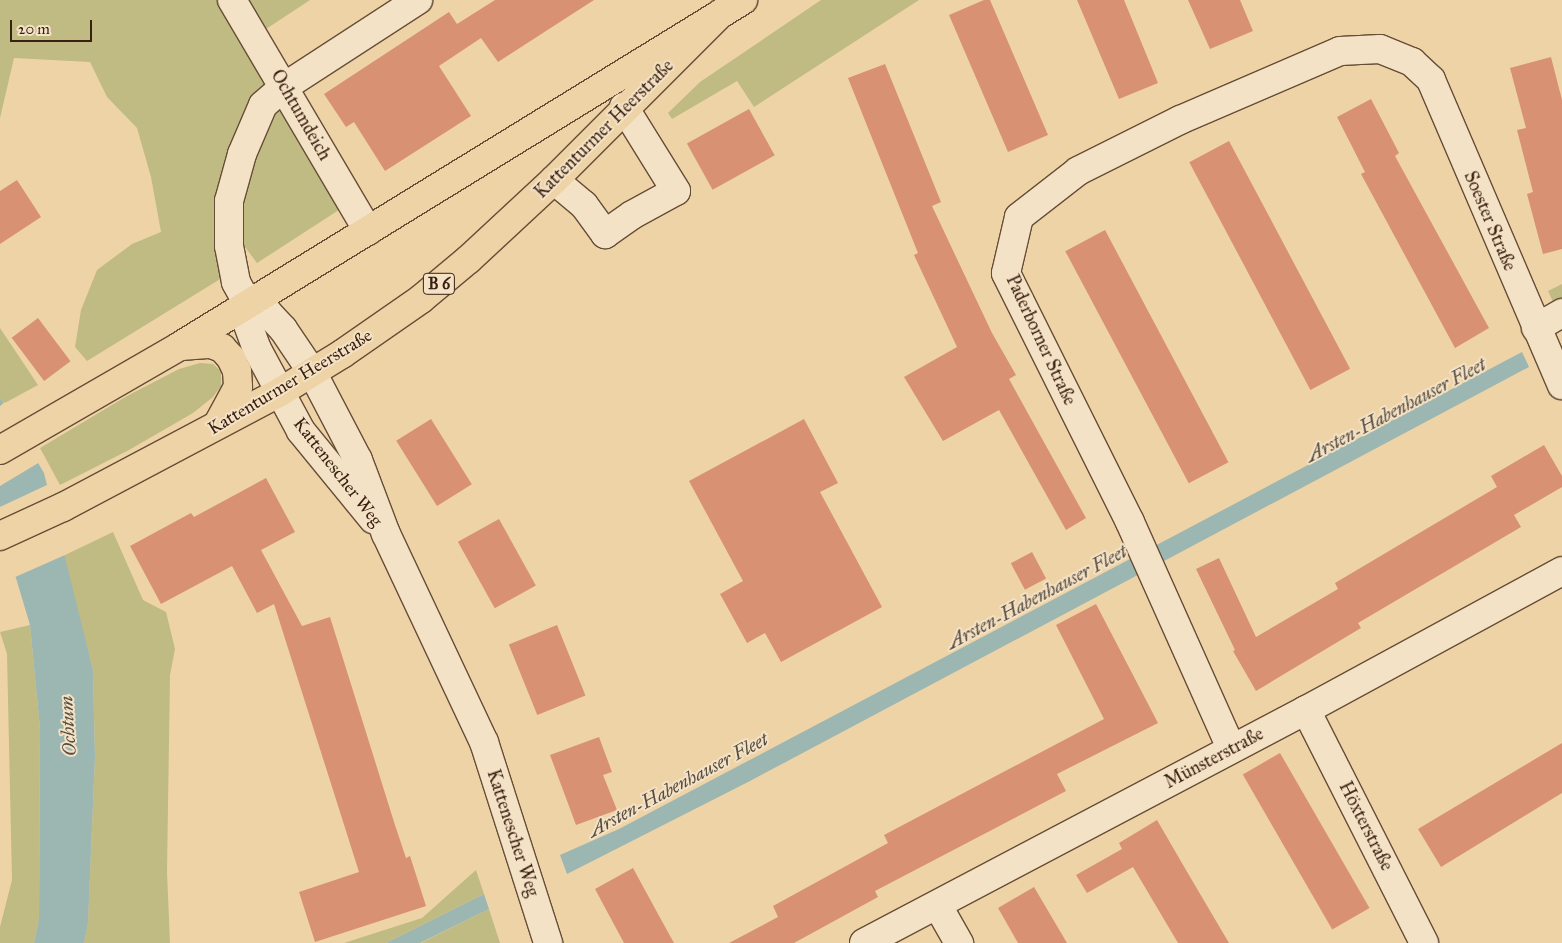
<!DOCTYPE html>
<meta charset="utf-8">
<style>
body{margin:0}
#map{position:relative;width:1562px;height:943px;overflow:hidden;background:#eed3a7;font-family:"IM FELL Great Primer",serif}
div>[style]{position:absolute}
.green>*{inset:0;background:#bfbb83}
.water>*{inset:0;background:#9cb6b1}
.pier>*{inset:0;background:#eed3a7}
.building>*{inset:0;background:#d99173;transform-origin:0 0}
.roads{filter:drop-shadow(1px 0 #674d36) drop-shadow(-1px 0 #674d36) drop-shadow(0 1px #674d36) drop-shadow(0 -1px #674d36)}
.minor>*{height:28px;margin:-14px;padding:0 14px;transform-origin:14px;border-radius:14px;background:#f4e2c6}
.major>*{height:28px;margin:-14px;padding:0 14px;transform-origin:14px;border-radius:14px;background:#eed3a7}
span{translate:-50% -50%;white-space:nowrap;text-align:center;line-height:1.15;-webkit-text-stroke:4px #f4e2c6;paint-order:stroke}
.shield-label span{padding:1px 4px;background:#f4e2c6;border:1px solid;border-radius:4px;-webkit-text-stroke-width:0}
.shield-label{font-size:16px;color:#3a2011;font-weight:700}
.street-label{font-size:18px;color:#3a2011}
.water-label{font-size:19px;color:#574d41;font-style:italic}
.scale{position:absolute;left:10px;top:20px;width:82px;height:22px;box-sizing:border-box;border:2px solid #3a2011;border-top:0;padding-left:6px;font-size:15px;line-height:18px;white-space:nowrap;color:#3a2011;-webkit-text-stroke:4px #f4e2c6;paint-order:stroke}
</style>
<div id="map">
<div class="green">
<i style="clip-path:polygon(0 0,218px 0,270px 85px,255px 105px,230px 273px,87px 361px,75px 347px,81px 310px,97px 270px,132px 244px,161px 232px,151px 177px,137px 128px,107px 97px,90px 62px,14px 58px,0 118px)"></i>
<i style="clip-path:polygon(230px 0,310px 0,257px 35px)"></i>
<i style="clip-path:polygon(821px 0,919px 0,754px 107px,737px 81px,672px 119px,668px 113px,700px 82px)"></i>
<i style="clip-path:polygon(284px 99px,345px 206px,257px 263px,239px 239px,244px 176px,269px 109px)"></i>
<i style="clip-path:polygon(1562px 284px,1562px 321px,1548px 291px)"></i>
<i style="clip-path:polygon(0 328px,38px 385px,3px 404px,0 398px)"></i>
<i style="clip-path:polygon(200px 363px,213px 364px,221px 371px,221px 386px,213px 397px,193px 413px,129px 450px,60px 485px,40px 448px,127px 396px,179px 369px)"></i>
<i style="clip-path:polygon(113px 532px,143px 600px,166px 612px,175px 649px,170px 675px,167px 872px,170px 943px,84px 943px,88px 922px,95px 757px,93px 670px,63px 556px)"></i>
<i style="clip-path:polygon(30px 625px,40px 729px,39px 918px,34px 943px,0 943px,0 927px,12px 880px,7px 654px,0 632px)"></i>
<i style="clip-path:polygon(476px 870px,484px 894px,386px 943px,344px 943px,422px 918px)"></i>
<i style="clip-path:polygon(489px 909px,500px 943px,421px 943px)"></i>
</div>
<div class="water">
<i style="clip-path:polygon(1522px 352px,1529px 367px,750px 781px,567px 874px,560px 855px,619px 829px)"></i>
<i style="clip-path:polygon(0 398px,44px 473px,93px 670px,95px 757px,88px 923px,84px 943px,34px 943px,39px 918px,40px 729px,30px 625px,16px 578px,0 549px)"></i>
<i style="clip-path:polygon(484px 894px,489px 909px,420px 943px,386px 943px)"></i>
</div>
<div class="pier">
<i style="clip-path:polygon(5px 402px,40px 462px,0 486px,0 406px)"></i>
<i style="clip-path:polygon(49px 484px,65px 555px,13px 578px,0 554px,0 507px)"></i>
</div>
<div class="building">
<i style="clip-path:polygon(495px 0,594px 0,498px 62px,481px 38px,439px 66px,471px 116px,385px 171px,354px 122px,346px 127px,324px 94px,449px 12px,457px 24px)"></i>
<i style="clip-path:polygon(984px 0,990px 0,1048px 135px,1008px 152px,949px 15px)"></i>
<i style="clip-path:polygon(1077px 0,1124px 0,1158px 83px,1119px 99px)"></i>
<i style="clip-path:polygon(1188px 0,1240px 0,1253px 31px,1210px 49px)"></i>
<i style="clip-path:polygon(1551px 57px,1562px 100px,1562px 249px,1543px 254px,1527px 194px,1533px 192px,1517px 130px,1526px 128px,1510px 68px)"></i>
<i style="clip-path:polygon(885px 64px,941px 202px,932px 206px,992px 333px,1016px 375px,1009px 379px,1086px 518px,1066px 530px,999px 410px,943px 441px,904px 377px,957px 347px,914px 255px,918px 253px,848px 78px)"></i>
<i style="clip-path:polygon(1371px 99px,1399px 153px,1395px 156px,1489px 328px,1455px 348px,1361px 174px,1365px 172px,1337px 117px)"></i>
<i style="left:749px;top:109px;width:53px;height:71px;rotate:61deg"></i>
<i style="left:1229px;top:141px;width:258px;height:45px;rotate:62deg"></i>
<i style="clip-path:polygon(17px 180px,41px 217px,0 244px,0 191px)"></i>
<i style="left:1105px;top:230px;width:263px;height:45px;rotate:62deg"></i>
<i style="left:38px;top:318px;width:54px;height:33px;rotate:53deg"></i>
<i style="left:431px;top:419px;width:77px;height:41px;rotate:58deg"></i>
<i style="clip-path:polygon(804px 419px,838px 483px,820px 492px,882px 607px,781px 662px,765px 633px,747px 643px,720px 594px,743px 581px,689px 481px)"></i>
<i style="clip-path:polygon(1544px 445px,1562px 476px,1562px 487px,1514px 515px,1521px 527px,1358px 623px,1361px 628px,1256px 691px,1233px 651px,1235px 650px,1196px 569px,1219px 558px,1256px 637px,1338px 589px,1335px 583px,1497px 487px,1491px 476px)"></i>
<i style="clip-path:polygon(266px 478px,295px 532px,261px 550px,302px 626px,330px 617px,394px 822px,406px 858px,410px 856px,426px 906px,315px 942px,299px 892px,359px 872px,274px 604px,257px 613px,232px 566px,161px 604px,130px 546px,191px 513px,194px 517px)"></i>
<i style="left:499px;top:519px;width:76px;height:47px;rotate:61deg"></i>
<i style="left:1032px;top:552px;width:30px;height:24px;rotate:62deg"></i>
<i style="clip-path:polygon(1096px 604px,1158px 723px,1057px 774px,1066px 791px,875px 891px,878px 897px,794px 943px,729px 943px,778px 917px,773px 906px,888px 843px,884px 835px,1104px 719px,1056px 625px)"></i>
<i style="left:557px;top:625px;width:76px;height:52px;rotate:68deg"></i>
<i style="clip-path:polygon(599px 737px,612px 772px,603px 775px,617px 810px,576px 825px,550px 755px)"></i>
<i style="clip-path:polygon(1562px 743px,1562px 793px,1441px 867px,1418px 829px)"></i>
<i style="left:1280px;top:753px;width:179px;height:43px;rotate:60deg"></i>
<i style="clip-path:polygon(1157px 820px,1186px 870px,1229px 943px,1178px 943px,1133px 867px,1087px 893px,1076px 875px,1122px 849px,1119px 843px)"></i>
<i style="clip-path:polygon(633px 868px,658px 914px,674px 943px,624px 943px,595px 889px)"></i>
<i style="clip-path:polygon(1034px 887px,1067px 943px,1018px 943px,998px 908px)"></i>
</div>
<div class="roads">
<div class="minor">
<i style="left:232px;top:0;width:268px;rotate:59.5deg"></i>
<i style="left:554px;top:180px;width:39px;rotate:40deg"></i>
<i style="left:584px;top:205px;width:36px;rotate:54deg"></i>
<i style="left:605px;top:234px;width:33px;rotate:-35deg"></i>
<i style="left:632px;top:215px;width:50px;rotate:-28.6deg"></i>
<i style="left:676px;top:191px;width:99px;rotate:-121.8deg"></i>
<i style="left:248px;top:304px;width:22px;rotate:24deg"></i>
<i style="left:268px;top:313px;width:22px;rotate:47deg"></i>
<i style="left:283px;top:329px;width:52px;rotate:56deg"></i>
<i style="left:312px;top:372px;width:99px;rotate:62.4deg"></i>
<i style="left:358px;top:460px;width:79px;rotate:69.3deg"></i>
<i style="left:386px;top:534px;width:230px;rotate:64.8deg"></i>
<i style="left:484px;top:742px;width:211px;rotate:72.3deg"></i>
<i style="left:248px;top:304px;width:25px;rotate:-119deg"></i>
<i style="left:236px;top:282px;width:37px;rotate:-101deg"></i>
<i style="left:229px;top:246px;width:45px;rotate:-90deg"></i>
<i style="left:229px;top:201px;width:49px;rotate:-74.5deg"></i>
<i style="left:242px;top:154px;width:53px;rotate:-66.8deg"></i>
<i style="left:263px;top:105px;width:28px;rotate:-41deg"></i>
<i style="left:284px;top:87px;width:160px;rotate:-33deg"></i>
<i style="left:248px;top:304px;width:18px;rotate:93deg"></i>
<i style="left:247px;top:322px;width:29px;rotate:70deg"></i>
<i style="left:257px;top:349px;width:93px;rotate:61.8deg"></i>
<i style="left:301px;top:431px;width:114px;rotate:50.7deg"></i>
<i style="left:1536px;top:328px;width:30px;rotate:-30deg"></i>
<i style="left:1306px;top:710px;width:261px;rotate:63.1deg"></i>
<i style="left:1231px;top:748px;width:248px;rotate:-114.1deg"></i>
<i style="left:1130px;top:522px;width:278px;rotate:-116.5deg"></i>
<i style="left:1006px;top:273px;width:57px;rotate:-76.9deg"></i>
<i style="left:1019px;top:217px;width:75px;rotate:-37.9deg"></i>
<i style="left:1078px;top:171px;width:114px;rotate:-26.6deg"></i>
<i style="left:1180px;top:120px;width:174px;rotate:-23.3deg"></i>
<i style="left:1340px;top:51px;width:40px;rotate:-2.9deg"></i>
<i style="left:1380px;top:49px;width:35px;rotate:22deg"></i>
<i style="left:1412px;top:62px;width:26px;rotate:43deg"></i>
<i style="left:1431px;top:80px;width:332px;rotate:66.8deg"></i>
<i style="left:938px;top:906px;width:43px;rotate:60.4deg"></i>
<i style="left:864px;top:943px;width:500px;rotate:-27.8deg"></i>
<i style="left:1306px;top:710px;width:291px;rotate:-28.5deg"></i>
</div>
<div class="major">
<i style="left:181px;top:346px;width:30px;rotate:-4deg"></i>
<i style="left:211px;top:344px;width:12px;rotate:20deg"></i>
<i style="left:222px;top:348px;width:13px;rotate:48deg"></i>
<i style="left:231px;top:358px;width:14px;rotate:65deg"></i>
<i style="left:237px;top:371px;width:16px;rotate:86deg"></i>
<i style="left:238px;top:387px;width:42px;rotate:118.4deg"></i>
<i style="left:0;top:450px;width:208px;rotate:-30deg"></i>
<i style="left:180px;top:346px;width:661px;rotate:-31.57deg"></i>
<i style="left:0;top:536px;width:69px;rotate:-24.7deg"></i>
<i style="left:63px;top:507px;width:246px;rotate:-27.9deg"></i>
<i style="left:280px;top:392px;width:73px;rotate:-31.5deg"></i>
<i style="left:342px;top:354px;width:96px;rotate:-34.8deg"></i>
<i style="left:421px;top:299px;width:62px;rotate:-39.8deg"></i>
<i style="left:469px;top:259px;width:116px;rotate:-42.9deg"></i>
<i style="left:554px;top:180px;width:235px;rotate:-45deg"></i>
</div>
</div>
<div class="shield-label">
<span style="left:439px;top:284px">B 6</span>
</div>
<div class="street-label">
<span style="left:301px;top:115px;rotate:60deg">Ochtumdeich</span>
<span style="left:604px;top:129px;rotate:-45deg">Kattenturmer Heerstraße</span>
<span style="left:1490px;top:221px;rotate:67deg">Soester Straße</span>
<span style="left:1041px;top:340px;rotate:65deg">Paderborner Straße</span>
<span style="left:290px;top:382px;rotate:-31deg">Kattenturmer Heerstraße</span>
<span style="left:338px;top:472px;rotate:52deg">Kattenescher Weg</span>
<span style="left:1214px;top:758px;rotate:-28deg">Münsterstraße</span>
<span style="left:1366px;top:826px;rotate:63deg">Höxterstraße</span>
<span style="left:513px;top:833px;rotate:72deg">Kattenescher Weg</span>
</div>
<div class="water-label">
<span style="left:1396px;top:410px;rotate:-28deg">Arsten-Habenhauser Fleet</span>
<span style="left:1037px;top:597px;rotate:-28deg">Arsten-Habenhauser Fleet</span>
<span style="left:68px;top:726px;rotate:-93deg">Ochtum</span>
<span style="left:678px;top:785px;rotate:-28deg">Arsten-Habenhauser Fleet</span>
</div>
<div class="scale">20 m</div>
</div>
